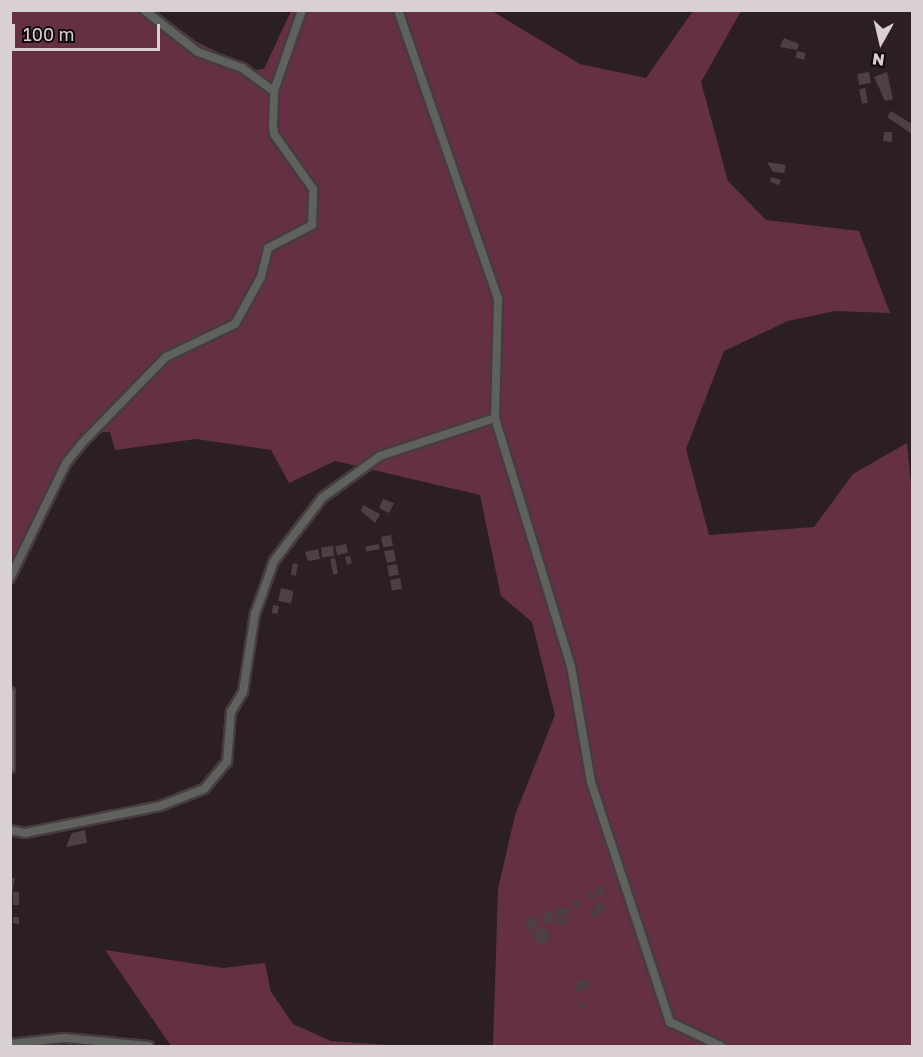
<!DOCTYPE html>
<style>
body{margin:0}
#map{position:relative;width:923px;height:1057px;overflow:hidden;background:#2b1f23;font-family:"Golos Text",sans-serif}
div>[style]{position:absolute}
.green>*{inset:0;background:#653044}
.building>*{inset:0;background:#4d3f43;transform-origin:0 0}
.round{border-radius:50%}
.roads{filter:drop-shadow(2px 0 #473b3f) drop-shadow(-2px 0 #473b3f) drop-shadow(0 2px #473b3f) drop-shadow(0 -2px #473b3f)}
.minor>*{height:8px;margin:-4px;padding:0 4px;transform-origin:4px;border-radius:4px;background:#5e615c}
span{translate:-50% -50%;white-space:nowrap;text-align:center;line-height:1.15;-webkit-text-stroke:4.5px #100a0c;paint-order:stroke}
.frame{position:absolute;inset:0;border:12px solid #d9d0d3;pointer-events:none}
.north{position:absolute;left:851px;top:12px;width:60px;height:60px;-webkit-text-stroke:4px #100a0c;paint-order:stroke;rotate:188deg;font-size:16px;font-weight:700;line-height:24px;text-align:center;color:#d9d0d3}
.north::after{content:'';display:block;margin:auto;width:21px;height:27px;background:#d9d0d3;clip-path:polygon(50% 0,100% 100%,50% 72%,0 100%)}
.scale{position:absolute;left:12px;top:24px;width:148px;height:27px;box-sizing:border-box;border:3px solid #d9d0d3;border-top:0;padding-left:8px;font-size:18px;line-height:21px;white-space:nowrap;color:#d9d0d3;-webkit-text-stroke:4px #100a0c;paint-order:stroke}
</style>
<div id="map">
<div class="green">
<i style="clip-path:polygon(11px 11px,155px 11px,197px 42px,255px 70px,264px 69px,291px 11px,492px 11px,580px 64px,646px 78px,693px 11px,741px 11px,701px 82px,728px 181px,766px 220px,859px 231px,890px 313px,835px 311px,788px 321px,724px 351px,686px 449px,709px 535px,814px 527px,853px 474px,907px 443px,912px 495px,912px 1046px,493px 1046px,498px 889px,515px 815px,555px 715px,532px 622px,501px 596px,480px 495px,335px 461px,289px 483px,271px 450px,196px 439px,115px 450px,110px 432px,81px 433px,11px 564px)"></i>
<i style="clip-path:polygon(105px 950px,223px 968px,265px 963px,271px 992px,293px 1024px,331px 1041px,404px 1046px,171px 1046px)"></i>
</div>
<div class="building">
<i style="clip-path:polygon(784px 38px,799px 44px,797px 50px,780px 47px)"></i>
<i style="left:797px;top:51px;width:9px;height:7px;rotate:13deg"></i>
<i style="left:869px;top:72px;width:11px;height:12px;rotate:80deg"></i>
<i style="clip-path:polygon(887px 72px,893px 99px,885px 101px,874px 77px)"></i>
<i style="left:865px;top:88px;width:15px;height:6px;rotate:79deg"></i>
<i style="clip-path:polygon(891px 111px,912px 124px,912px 134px,887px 117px)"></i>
<i style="clip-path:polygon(884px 132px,892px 132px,892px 142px,883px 141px)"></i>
<i style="clip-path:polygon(767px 162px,786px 165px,784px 173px,773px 172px)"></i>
<i style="clip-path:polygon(771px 177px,781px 180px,779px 185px,770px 182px)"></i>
<i style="clip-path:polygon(383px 499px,394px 503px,389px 513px,379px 508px)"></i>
<i style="clip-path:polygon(363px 505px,380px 514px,375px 523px,361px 511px)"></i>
<i style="left:391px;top:535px;width:11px;height:10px;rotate:80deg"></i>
<i style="left:346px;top:544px;width:9px;height:11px;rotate:77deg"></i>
<i style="left:379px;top:544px;width:5px;height:14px;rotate:79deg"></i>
<i style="left:333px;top:546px;width:10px;height:12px;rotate:84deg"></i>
<i style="clip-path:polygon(318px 549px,320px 559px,308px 561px,305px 552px)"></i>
<i style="clip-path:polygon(394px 550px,396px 561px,387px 563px,384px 551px)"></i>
<i style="clip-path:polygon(350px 556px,352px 563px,347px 565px,345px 557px)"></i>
<i style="left:335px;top:558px;width:16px;height:5px;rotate:79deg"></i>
<i style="left:293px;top:563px;width:5px;height:12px;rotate:11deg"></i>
<i style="left:397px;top:564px;width:11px;height:10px;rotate:80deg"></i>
<i style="left:400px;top:578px;width:11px;height:10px;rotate:80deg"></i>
<i style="left:281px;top:588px;width:13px;height:13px;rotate:13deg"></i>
<i style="left:273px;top:605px;width:6px;height:8px;rotate:9deg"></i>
<i style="clip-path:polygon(85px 830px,87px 843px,66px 847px,72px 833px)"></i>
<i style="clip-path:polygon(10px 878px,15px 878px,12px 895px,10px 895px)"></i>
<i style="left:600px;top:885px;width:8px;height:9px;rotate:40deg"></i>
<i style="clip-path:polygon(589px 891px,595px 895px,592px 899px,586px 896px)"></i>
<i style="left:13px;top:892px;width:6px;height:13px"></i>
<i style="clip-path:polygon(575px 899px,580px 902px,578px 908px,572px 905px)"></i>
<i style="clip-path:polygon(597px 901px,607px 906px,595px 917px,591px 915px)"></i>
<i style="left:569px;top:907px;width:9px;height:15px;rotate:84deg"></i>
<i style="left:551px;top:912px;width:10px;height:10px;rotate:73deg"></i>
<i style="clip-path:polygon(538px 916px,540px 925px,528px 932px,525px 919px)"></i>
<i style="clip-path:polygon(13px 917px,19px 917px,19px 924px,13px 923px)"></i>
<i style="left:567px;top:919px;width:6px;height:12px;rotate:90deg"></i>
<i class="round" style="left:534px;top:928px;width:16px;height:16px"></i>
<i style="left:588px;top:979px;width:9px;height:14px;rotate:77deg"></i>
<i style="clip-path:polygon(584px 1002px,586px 1008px,580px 1009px,578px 1004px)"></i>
</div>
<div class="roads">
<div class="minor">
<i style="left:144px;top:10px;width:68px;rotate:37.9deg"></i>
<i style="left:198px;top:52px;width:47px;rotate:20deg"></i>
<i style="left:242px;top:68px;width:39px;rotate:36deg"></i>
<i style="left:398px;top:10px;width:305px;rotate:70.9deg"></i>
<i style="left:498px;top:298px;width:120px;rotate:91.4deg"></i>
<i style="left:495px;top:418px;width:259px;rotate:73deg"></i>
<i style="left:571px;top:666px;width:118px;rotate:80.2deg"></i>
<i style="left:591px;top:782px;width:253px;rotate:71.8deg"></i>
<i style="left:670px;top:1022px;width:56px;rotate:25.2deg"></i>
<i style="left:10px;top:578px;width:128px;rotate:-64deg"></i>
<i style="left:66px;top:463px;width:26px;rotate:-51deg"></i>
<i style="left:82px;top:443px;width:120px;rotate:-45.7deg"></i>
<i style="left:166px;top:357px;width:76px;rotate:-25.6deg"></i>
<i style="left:235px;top:324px;width:54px;rotate:-61deg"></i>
<i style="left:261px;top:277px;width:30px;rotate:-76deg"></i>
<i style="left:268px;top:248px;width:50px;rotate:-27.6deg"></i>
<i style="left:312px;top:225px;width:36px;rotate:-88deg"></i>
<i style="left:313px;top:189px;width:67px;rotate:-125.3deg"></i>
<i style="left:274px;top:134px;width:9px;rotate:-96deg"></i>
<i style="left:273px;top:125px;width:34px;rotate:-88deg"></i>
<i style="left:274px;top:91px;width:86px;rotate:-70.9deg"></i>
<i style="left:10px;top:692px;width:76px;rotate:90deg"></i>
<i style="left:10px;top:830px;width:15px;rotate:11deg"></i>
<i style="left:25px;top:833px;width:138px;rotate:-11.3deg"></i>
<i style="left:160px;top:806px;width:47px;rotate:-21.1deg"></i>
<i style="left:204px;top:789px;width:35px;rotate:-50deg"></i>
<i style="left:227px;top:762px;width:50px;rotate:-85.4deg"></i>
<i style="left:231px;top:712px;width:23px;rotate:-59deg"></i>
<i style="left:243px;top:692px;width:79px;rotate:-81.3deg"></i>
<i style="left:255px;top:614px;width:56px;rotate:-70.3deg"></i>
<i style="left:274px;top:561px;width:79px;rotate:-52.7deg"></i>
<i style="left:322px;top:498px;width:72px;rotate:-35.9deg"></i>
<i style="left:380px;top:456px;width:121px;rotate:-18.3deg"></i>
<i style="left:10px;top:1044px;width:55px;rotate:-6.2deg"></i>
<i style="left:65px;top:1038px;width:84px;rotate:5.4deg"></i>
</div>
</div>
<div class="frame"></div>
<div class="north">N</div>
<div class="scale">100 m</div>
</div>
